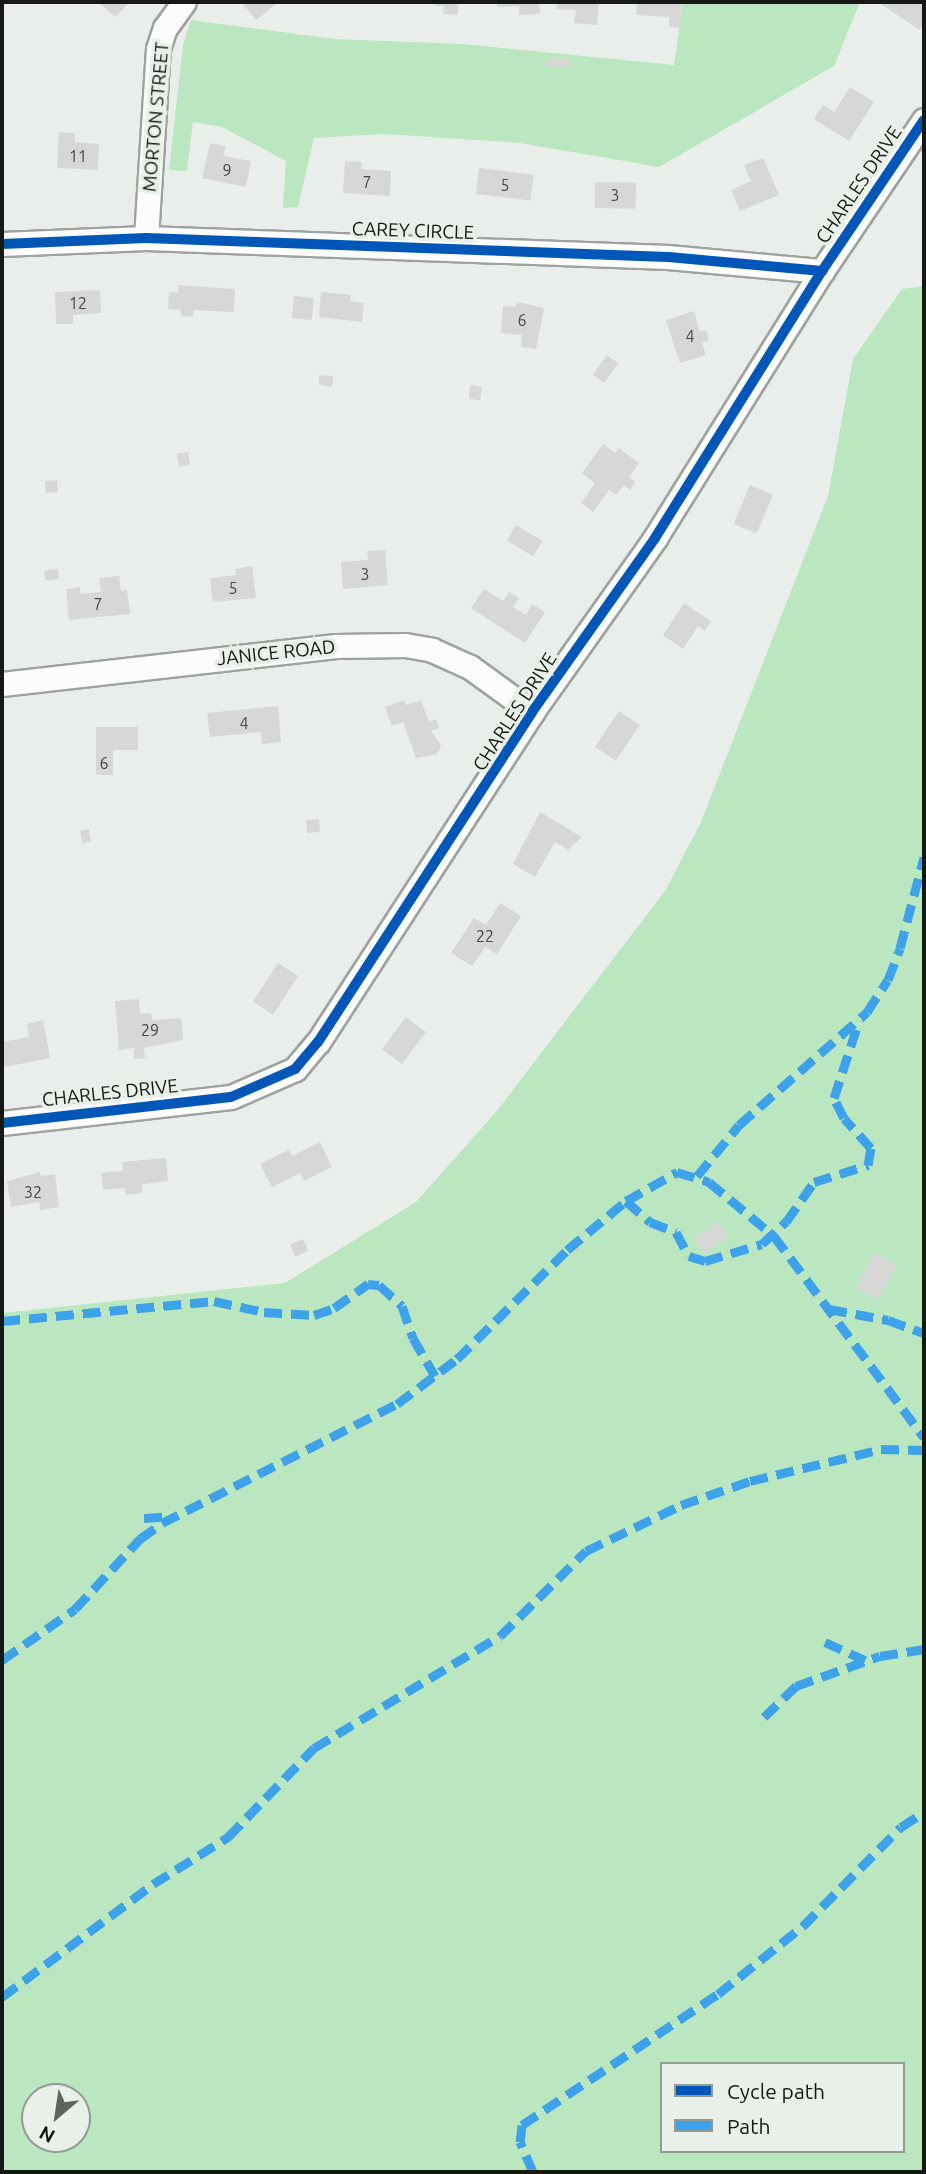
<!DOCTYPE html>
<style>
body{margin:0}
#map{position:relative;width:926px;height:2174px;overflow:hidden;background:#eaeeea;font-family:Ubuntu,sans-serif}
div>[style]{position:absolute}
.green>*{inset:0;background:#bae7c0}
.building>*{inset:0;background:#d7d7d6;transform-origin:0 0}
.roads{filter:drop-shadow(2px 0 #9fa39f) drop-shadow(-2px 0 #9fa39f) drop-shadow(0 2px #9fa39f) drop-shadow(0 -2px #9fa39f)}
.minor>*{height:23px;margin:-11.5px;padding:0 11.5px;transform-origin:11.5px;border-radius:11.5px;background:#fcfcfc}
.quiet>*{height:9px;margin-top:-4.5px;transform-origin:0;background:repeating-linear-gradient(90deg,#3da2ea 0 18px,transparent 0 27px)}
.cycleway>*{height:10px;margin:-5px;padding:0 5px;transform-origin:5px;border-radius:5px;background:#0057b8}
span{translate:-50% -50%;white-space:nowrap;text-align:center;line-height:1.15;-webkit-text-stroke:7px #e8f0e9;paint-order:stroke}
.number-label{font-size:16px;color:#464845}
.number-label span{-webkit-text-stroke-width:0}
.street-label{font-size:19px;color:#151815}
.frame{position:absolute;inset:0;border:4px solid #151815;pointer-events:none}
.legend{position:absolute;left:660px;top:2062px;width:245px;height:91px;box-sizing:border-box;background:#e8f0e9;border:2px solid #949a94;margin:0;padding:9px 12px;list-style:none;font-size:21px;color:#151815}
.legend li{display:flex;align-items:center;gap:14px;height:35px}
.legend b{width:35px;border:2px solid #949a94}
.north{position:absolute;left:21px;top:2083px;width:70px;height:70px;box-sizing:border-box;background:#e8f0e9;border:2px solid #949a94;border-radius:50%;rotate:209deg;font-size:19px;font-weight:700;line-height:28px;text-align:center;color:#151815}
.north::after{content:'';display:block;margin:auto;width:24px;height:32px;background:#606360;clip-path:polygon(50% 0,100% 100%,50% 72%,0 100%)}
</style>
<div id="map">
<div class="green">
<i style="clip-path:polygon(683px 2px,860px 2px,834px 66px,659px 167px,520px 143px,385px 134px,314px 138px,298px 207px,283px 208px,286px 161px,222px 127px,193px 122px,187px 171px,169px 170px,183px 45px,191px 20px,334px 39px,463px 44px,674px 65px)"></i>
<i style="clip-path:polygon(evenodd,924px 286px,924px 2172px,2px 2172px,2px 1313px,285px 1283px,416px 1202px,496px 1112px,665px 891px,701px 822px,828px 496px,853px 359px,902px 289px,924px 286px,662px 2064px,903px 2064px,903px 2151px,662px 2151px,662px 2064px,924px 286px,35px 2097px,77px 2097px,77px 2139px,35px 2139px,35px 2097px)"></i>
</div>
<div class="building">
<i style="clip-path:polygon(97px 2px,129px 2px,116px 17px)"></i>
<i style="clip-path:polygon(241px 2px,279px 2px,256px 20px)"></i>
<i style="clip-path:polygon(435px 2px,458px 2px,458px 15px,443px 14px,444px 6px,435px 6px)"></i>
<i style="clip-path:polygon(497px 2px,539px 2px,540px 14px,519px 15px,519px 6px,497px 7px)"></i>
<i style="clip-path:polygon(557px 2px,599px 2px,597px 25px,574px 23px,576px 10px,556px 9px)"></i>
<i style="clip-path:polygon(637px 2px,682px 2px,680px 28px,669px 27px,669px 17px,636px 15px)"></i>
<i style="clip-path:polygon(884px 2px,924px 2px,924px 23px,920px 30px,882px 5px)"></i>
<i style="left:569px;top:59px;width:8px;height:23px;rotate:90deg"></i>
<i style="clip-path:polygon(850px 87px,874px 102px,849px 141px,814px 119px,823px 105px,834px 112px)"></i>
<i style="clip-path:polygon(59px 132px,75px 133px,75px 142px,99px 144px,98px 170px,57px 168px)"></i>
<i style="clip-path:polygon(210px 143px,226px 146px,223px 156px,251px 161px,246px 187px,202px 178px)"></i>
<i style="clip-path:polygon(763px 158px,779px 195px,740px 211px,731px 190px,751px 181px,744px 165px)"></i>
<i style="clip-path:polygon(345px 161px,362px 162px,361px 169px,391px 171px,390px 196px,343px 193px)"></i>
<i style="left:479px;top:168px;width:55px;height:26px;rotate:7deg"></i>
<i style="left:595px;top:182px;width:41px;height:26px;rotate:1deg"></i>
<i style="clip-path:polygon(178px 285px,235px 289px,234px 312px,194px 310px,193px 317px,181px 316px,181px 310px,168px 309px,169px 292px,178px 293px)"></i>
<i style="clip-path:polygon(100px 290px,101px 313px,73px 315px,73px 324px,56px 324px,55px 292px)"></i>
<i style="clip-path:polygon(321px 292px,351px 295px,350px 301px,364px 303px,362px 322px,319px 317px)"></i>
<i style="left:294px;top:296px;width:20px;height:22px;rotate:6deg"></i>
<i style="clip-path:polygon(517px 302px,544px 308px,536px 349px,521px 347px,522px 335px,501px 333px,503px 306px,516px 307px)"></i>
<i style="clip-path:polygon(694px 311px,700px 332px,706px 330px,709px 341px,702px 343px,706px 355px,680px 363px,666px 320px)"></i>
<i style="left:607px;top:355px;width:14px;height:24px;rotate:36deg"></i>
<i style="clip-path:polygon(319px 375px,333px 376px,332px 387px,319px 385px)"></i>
<i style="clip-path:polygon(470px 385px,482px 387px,480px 400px,469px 399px)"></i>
<i style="clip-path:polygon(603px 444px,615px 453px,619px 448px,639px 463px,629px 477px,635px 482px,630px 490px,624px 485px,616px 495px,609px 490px,593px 512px,581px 503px,595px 483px,582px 473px)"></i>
<i style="left:188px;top:452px;width:13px;height:11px;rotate:81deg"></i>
<i style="left:57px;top:480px;width:12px;height:12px;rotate:85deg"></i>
<i style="left:750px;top:485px;width:25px;height:42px;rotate:23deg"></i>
<i style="left:516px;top:525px;width:31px;height:18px;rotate:31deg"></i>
<i style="clip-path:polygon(385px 550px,388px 585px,343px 589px,341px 562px,368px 560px,367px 551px)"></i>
<i style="clip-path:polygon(252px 566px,256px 598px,213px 602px,210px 578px,236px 575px,235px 569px)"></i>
<i style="left:58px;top:569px;width:10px;height:14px;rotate:84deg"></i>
<i style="clip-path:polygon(119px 576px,121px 591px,127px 590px,130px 614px,69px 620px,66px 589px,80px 587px,80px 594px,101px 592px,99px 578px)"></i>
<i style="clip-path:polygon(484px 589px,503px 601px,509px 592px,519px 598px,513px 607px,526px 615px,532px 604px,545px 612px,525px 643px,471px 608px)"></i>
<i style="clip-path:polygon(684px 603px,711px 621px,705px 631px,698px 626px,683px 649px,663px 635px)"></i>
<i style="clip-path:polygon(404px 700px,406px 705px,421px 700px,429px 722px,436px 719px,439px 728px,431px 731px,441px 745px,437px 754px,416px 758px,403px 722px,392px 726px,385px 707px)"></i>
<i style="clip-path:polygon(278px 706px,281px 742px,262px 744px,261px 732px,210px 737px,207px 713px)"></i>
<i style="left:619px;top:711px;width:25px;height:43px;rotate:34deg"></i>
<i style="clip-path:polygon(96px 727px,138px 727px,138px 750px,113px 750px,113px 775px,96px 775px)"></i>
<i style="clip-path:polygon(540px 812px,582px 837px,568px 850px,555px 842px,535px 877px,513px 864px)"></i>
<i style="left:319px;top:819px;width:13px;height:13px;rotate:86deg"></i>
<i style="left:89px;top:829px;width:13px;height:9px;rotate:81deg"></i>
<i style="clip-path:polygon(500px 903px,521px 916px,497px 954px,485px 947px,472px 966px,451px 953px,474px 918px,486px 925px)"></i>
<i style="left:278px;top:963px;width:24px;height:46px;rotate:33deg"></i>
<i style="clip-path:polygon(139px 999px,140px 1014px,151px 1013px,152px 1020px,181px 1018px,183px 1040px,144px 1048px,145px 1058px,134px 1059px,134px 1048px,119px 1050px,115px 1001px)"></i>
<i style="left:406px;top:1017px;width:25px;height:40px;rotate:37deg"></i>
<i style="clip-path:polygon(43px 1020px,50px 1058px,5px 1067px,2px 1042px,29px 1037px,27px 1024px)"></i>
<i style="clip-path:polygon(320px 1142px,332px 1167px,304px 1181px,300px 1173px,272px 1187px,260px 1164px,289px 1150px,292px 1156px)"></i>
<i style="clip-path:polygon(166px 1158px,168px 1181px,142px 1184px,142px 1193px,126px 1195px,125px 1188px,103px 1190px,101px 1173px,123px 1171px,122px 1162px)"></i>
<i style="clip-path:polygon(40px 1172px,41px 1176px,55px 1174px,59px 1207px,40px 1210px,39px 1202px,11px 1207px,7px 1181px)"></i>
<i style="left:718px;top:1221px;width:19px;height:30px;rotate:54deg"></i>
<i style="left:303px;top:1239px;width:13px;height:14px;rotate:67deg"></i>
<i style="left:875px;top:1253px;width:25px;height:40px;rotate:29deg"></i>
</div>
<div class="roads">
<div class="minor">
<i style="left:146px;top:238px;width:189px;rotate:-86.4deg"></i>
<i style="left:158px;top:49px;width:22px;rotate:-72deg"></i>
<i style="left:165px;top:28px;width:32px;rotate:-54deg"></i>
<i style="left:2px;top:244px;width:144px;rotate:-2.4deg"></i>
<i style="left:146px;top:238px;width:522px;rotate:2.08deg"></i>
<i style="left:668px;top:257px;width:155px;rotate:5.2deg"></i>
<i style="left:2px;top:684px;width:336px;rotate:-6.5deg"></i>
<i style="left:336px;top:646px;width:69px;rotate:-0.8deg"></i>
<i style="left:405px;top:645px;width:27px;rotate:10deg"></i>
<i style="left:432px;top:650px;width:42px;rotate:24.1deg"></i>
<i style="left:470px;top:667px;width:77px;rotate:36deg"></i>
<i style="left:2px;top:1123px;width:230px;rotate:-6.5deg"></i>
<i style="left:231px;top:1097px;width:70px;rotate:-23.6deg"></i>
<i style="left:295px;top:1069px;width:35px;rotate:-50deg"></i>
<i style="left:318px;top:1042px;width:393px;rotate:-57deg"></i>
<i style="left:532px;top:712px;width:213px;rotate:-54.7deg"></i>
<i style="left:655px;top:538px;width:315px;rotate:-58deg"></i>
<i style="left:822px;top:271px;width:182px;rotate:-56deg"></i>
</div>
</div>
<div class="quiet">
<i style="left:697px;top:1176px;width:66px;rotate:-50.5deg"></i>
<i style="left:739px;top:1125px;width:171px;rotate:-41.4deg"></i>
<i style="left:867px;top:1012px;width:38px;rotate:-57deg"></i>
<i style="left:888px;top:980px;width:34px;rotate:-69deg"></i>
<i style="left:900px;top:948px;width:94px;rotate:-75.2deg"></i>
<i style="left:626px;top:1201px;width:32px;rotate:41deg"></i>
<i style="left:650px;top:1222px;width:28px;rotate:21deg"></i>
<i style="left:676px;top:1232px;width:27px;rotate:62deg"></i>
<i style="left:689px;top:1256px;width:17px;rotate:17deg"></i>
<i style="left:705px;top:1261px;width:59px;rotate:-16.6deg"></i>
<i style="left:762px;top:1244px;width:33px;rotate:-43deg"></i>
<i style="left:786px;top:1222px;width:49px;rotate:-55deg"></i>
<i style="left:814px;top:1182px;width:57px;rotate:-17.5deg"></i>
<i style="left:868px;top:1165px;width:17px;rotate:-80deg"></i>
<i style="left:871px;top:1148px;width:40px;rotate:-132deg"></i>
<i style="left:844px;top:1118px;width:22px;rotate:-117deg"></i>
<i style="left:834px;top:1098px;width:81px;rotate:-72deg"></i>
<i style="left:829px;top:1309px;width:60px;rotate:10.6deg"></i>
<i style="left:888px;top:1320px;width:38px;rotate:20deg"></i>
<i style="left:2px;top:1321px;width:213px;rotate:-5.4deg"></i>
<i style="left:214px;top:1301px;width:51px;rotate:12.4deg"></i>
<i style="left:264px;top:1312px;width:50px;rotate:3.4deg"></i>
<i style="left:314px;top:1315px;width:21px;rotate:-19deg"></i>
<i style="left:334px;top:1308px;width:42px;rotate:-35.2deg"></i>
<i style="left:368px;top:1284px;width:11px;rotate:5deg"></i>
<i style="left:379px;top:1285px;width:31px;rotate:42deg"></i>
<i style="left:402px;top:1306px;width:34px;rotate:71deg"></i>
<i style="left:413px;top:1338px;width:44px;rotate:59.9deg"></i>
<i style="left:144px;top:1518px;width:26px;rotate:-4deg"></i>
<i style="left:825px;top:1642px;width:44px;rotate:24.2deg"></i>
<i style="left:2px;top:1660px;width:89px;rotate:-34.9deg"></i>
<i style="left:75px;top:1609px;width:96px;rotate:-47.1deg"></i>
<i style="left:140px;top:1539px;width:27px;rotate:-36deg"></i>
<i style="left:162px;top:1523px;width:263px;rotate:-26.9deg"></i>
<i style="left:397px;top:1404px;width:75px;rotate:-36.9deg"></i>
<i style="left:457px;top:1359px;width:155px;rotate:-44.7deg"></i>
<i style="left:567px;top:1250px;width:77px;rotate:-39.7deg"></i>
<i style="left:626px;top:1201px;width:59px;rotate:-29.6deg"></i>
<i style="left:677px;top:1172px;width:34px;rotate:17deg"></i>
<i style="left:709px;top:1182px;width:85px;rotate:39.7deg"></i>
<i style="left:774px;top:1236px;width:251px;rotate:53.3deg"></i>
<i style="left:764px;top:1717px;width:45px;rotate:-44.1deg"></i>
<i style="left:796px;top:1686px;width:89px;rotate:-19.7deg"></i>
<i style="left:880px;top:1656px;width:45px;rotate:-9deg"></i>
<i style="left:2px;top:1997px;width:189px;rotate:-36.8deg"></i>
<i style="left:153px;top:1884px;width:89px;rotate:-32.1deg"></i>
<i style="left:228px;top:1837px;width:124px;rotate:-46deg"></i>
<i style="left:314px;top:1748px;width:217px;rotate:-31.1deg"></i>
<i style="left:500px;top:1636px;width:121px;rotate:-44.7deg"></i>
<i style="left:586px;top:1551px;width:106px;rotate:-25.8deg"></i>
<i style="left:681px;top:1505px;width:73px;rotate:-19.2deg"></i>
<i style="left:750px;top:1481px;width:135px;rotate:-13.7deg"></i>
<i style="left:881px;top:1449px;width:43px;rotate:1.3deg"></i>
<i style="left:533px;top:2172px;width:33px;rotate:-113deg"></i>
<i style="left:520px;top:2142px;width:17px;rotate:-83deg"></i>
<i style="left:522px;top:2125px;width:236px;rotate:-33.8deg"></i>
<i style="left:718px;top:1994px;width:109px;rotate:-38.7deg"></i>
<i style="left:803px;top:1926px;width:139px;rotate:-45.3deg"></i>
<i style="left:901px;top:1827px;width:27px;rotate:-33deg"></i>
</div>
<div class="cycleway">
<i style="left:2px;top:244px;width:144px;rotate:-2.4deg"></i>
<i style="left:146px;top:238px;width:522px;rotate:2.08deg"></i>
<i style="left:668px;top:257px;width:155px;rotate:5.2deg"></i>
<i style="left:2px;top:1123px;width:230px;rotate:-6.5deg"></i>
<i style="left:231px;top:1097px;width:70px;rotate:-23.6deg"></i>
<i style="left:295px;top:1069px;width:35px;rotate:-50deg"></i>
<i style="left:318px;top:1042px;width:393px;rotate:-57deg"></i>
<i style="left:532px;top:712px;width:213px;rotate:-54.7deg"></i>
<i style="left:655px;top:538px;width:315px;rotate:-58deg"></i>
<i style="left:822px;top:271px;width:182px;rotate:-56deg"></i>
</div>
<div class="number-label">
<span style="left:78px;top:156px">11</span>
<span style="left:227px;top:170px">9</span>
<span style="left:367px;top:182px">7</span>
<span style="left:505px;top:185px">5</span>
<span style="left:615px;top:195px">3</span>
<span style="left:78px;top:303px">12</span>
<span style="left:522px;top:320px">6</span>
<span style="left:690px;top:336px">4</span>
<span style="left:365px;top:574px">3</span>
<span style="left:233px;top:588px">5</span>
<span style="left:98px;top:604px">7</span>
<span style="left:244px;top:723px">4</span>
<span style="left:104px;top:763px">6</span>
<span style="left:485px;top:936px">22</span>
<span style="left:150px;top:1030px">29</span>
<span style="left:33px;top:1192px">32</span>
</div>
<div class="street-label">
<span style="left:156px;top:117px;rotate:-85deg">MORTON STREET</span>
<span style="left:859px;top:185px;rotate:-56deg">CHARLES DRIVE</span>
<span style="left:413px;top:231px;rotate:2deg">CAREY CIRCLE</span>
<span style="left:276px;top:653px;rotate:-6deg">JANICE ROAD</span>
<span style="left:515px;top:712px;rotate:-57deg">CHARLES DRIVE</span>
<span style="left:110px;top:1093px;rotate:-6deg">CHARLES DRIVE</span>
</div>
<div class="frame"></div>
<ul class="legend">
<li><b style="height:9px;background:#0057b8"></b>Cycle path</li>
<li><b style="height:9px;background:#3da2ea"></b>Path</li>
</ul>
<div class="north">N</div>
</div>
